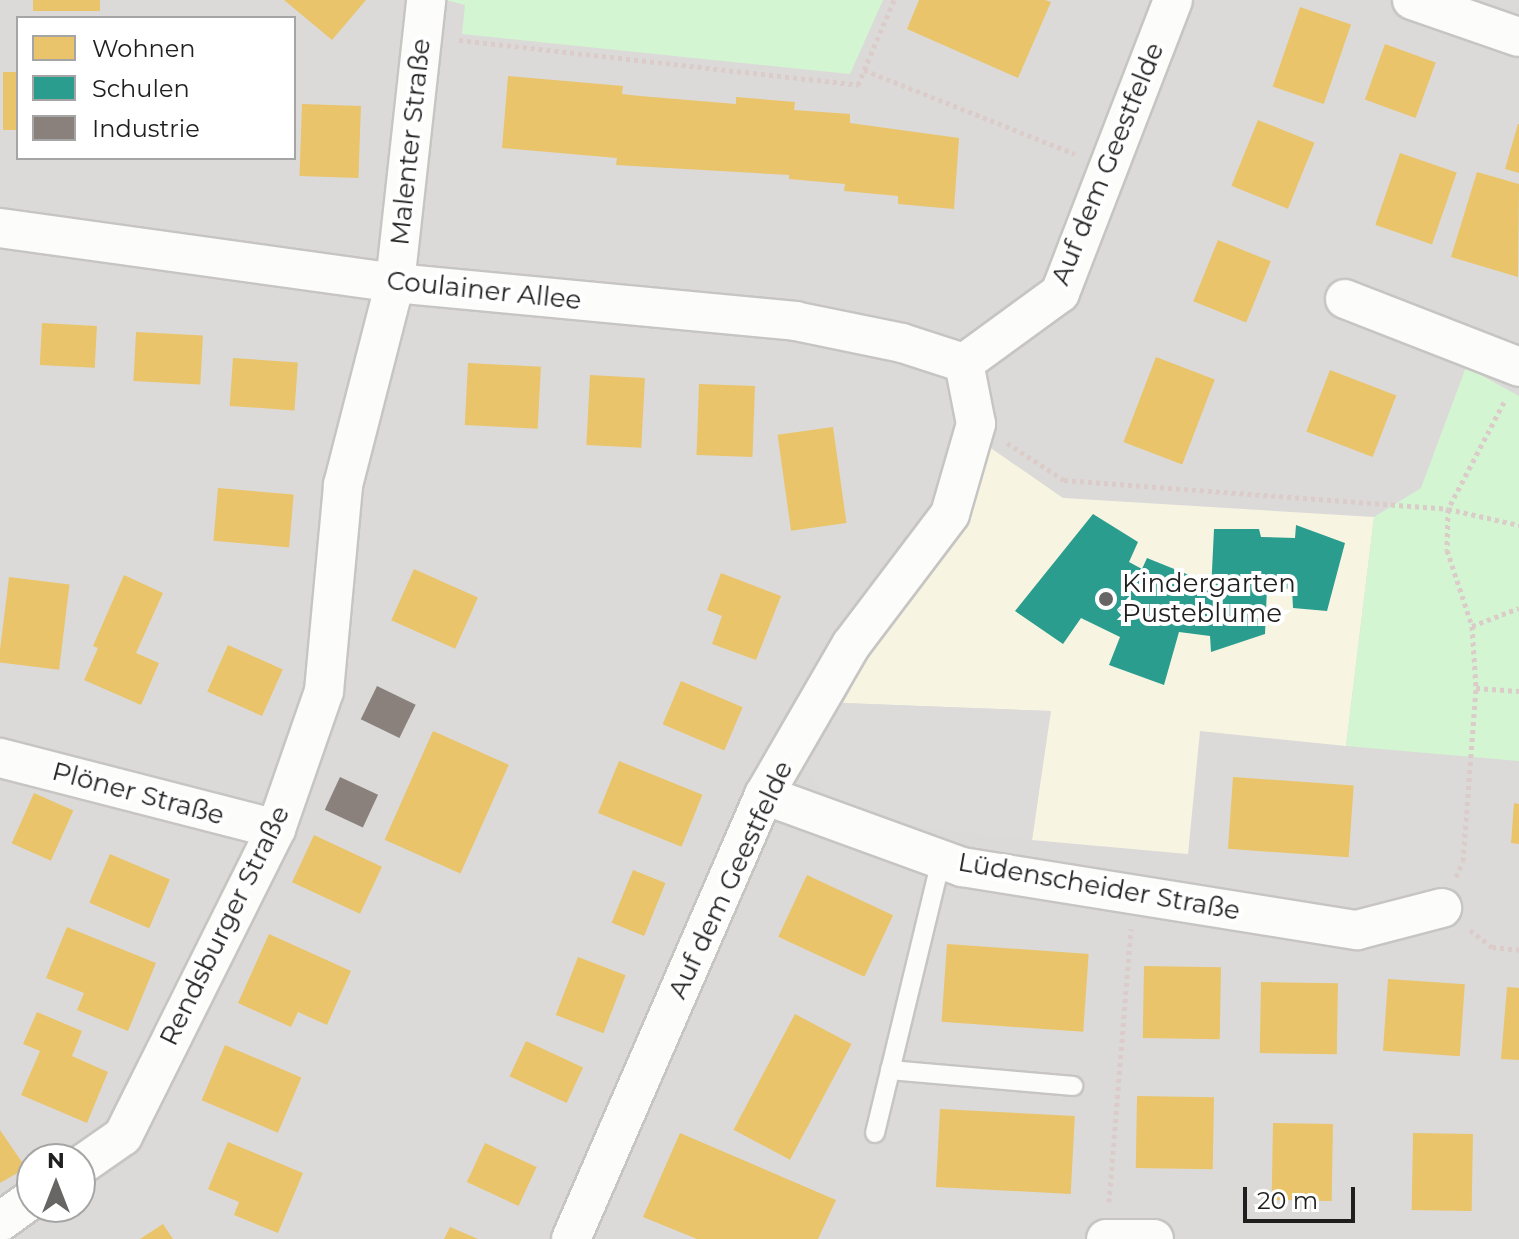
<!DOCTYPE html>
<meta charset="utf-8">
<style>
body{margin:0}
#map{position:relative;width:1519px;height:1239px;overflow:hidden;background:#edebe7;font-family:Montserrat,sans-serif}
div>[style]{position:absolute}
.residential>*{inset:0;background:#dcdad8}
.education>*{inset:0;background:#f7f5e2}
.park>*{inset:0;background:#d3f5d2}
.parking>*{inset:0;background:#dcdbd9}
.homes>*{inset:0;background:#e9c46a;transform-origin:0 0}
.schools>*{inset:0;background:#2a9d8f}
.industry>*{inset:0;background:#8a817c;transform-origin:0 0}
.path>*{height:5px;margin-top:-2.5px;transform-origin:0;background:repeating-linear-gradient(90deg,#dbccca 0 4px,transparent 0 8px)}
.roads{filter:drop-shadow(2px 0 #c6c5c3) drop-shadow(-2px 0 #c6c5c3) drop-shadow(0 2px #c6c5c3) drop-shadow(0 -2px #c6c5c3)}
.lane>*{height:18px;margin:-9px;padding:0 9px;transform-origin:9px;border-radius:9px;background:#fcfcfb}
.street>*{height:38px;margin:-19px;padding:0 19px;transform-origin:19px;border-radius:19px;background:#fcfcfb}
.dots>*{width:22px;height:22px;translate:-50% -50%;box-sizing:border-box;border:4px solid #fff;border-radius:50%}
span{translate:-50% -50%;white-space:nowrap;text-align:center;line-height:1.15;-webkit-text-stroke:8px #fff;paint-order:stroke}
.street-label{font-size:26px;color:#1f1f1f}
.poi-label{font-size:26px;color:#1f1f1f}
.left{translate:0 -50%;text-align:left}
.legend{position:absolute;left:16px;top:16px;width:280px;height:144px;box-sizing:border-box;background:#fff;border:2px solid #a5a5a5;margin:0;padding:10px 14px;list-style:none;font-size:24px;color:#1f1f1f}
.legend li{display:flex;align-items:center;gap:16px;height:40px}
.legend b{width:40px;border:2px solid #a5a5a5}
.north{position:absolute;left:16px;top:1143px;width:80px;height:80px;box-sizing:border-box;background:#fff;border:2px solid #a5a5a5;border-radius:50%;rotate:0deg;font-size:22px;font-weight:700;line-height:32px;text-align:center;color:#1f1f1f}
.north::after{content:'';display:block;margin:auto;width:28px;height:36px;background:#676665;clip-path:polygon(50% 0,100% 100%,50% 72%,0 100%)}
.scale{position:absolute;left:1243px;top:1187px;width:112px;height:36px;box-sizing:border-box;border:4px solid #1f1f1f;border-top:0;padding-left:10px;font-size:24px;line-height:28px;white-space:nowrap;color:#1f1f1f;-webkit-text-stroke:6px #fff;paint-order:stroke}
</style>
<div id="map">
<div class="residential">
<i style="clip-path:polygon(evenodd,0 0,1519px 0,1519px 1239px,0 1239px,0 0,18px 18px,294px 18px,294px 158px,18px 158px,18px 18px,0 0,32px 1159px,80px 1159px,80px 1207px,32px 1207px,32px 1159px)"></i>
</div>
<div class="education">
<i style="clip-path:polygon(982px 442px,1063px 498px,1374px 517px,1346px 746px,1200px 731px,1188px 854px,1032px 840px,1050px 711px,843px 703px)"></i>
</div>
<div class="park">
<i style="clip-path:polygon(446px 0,883px 0,850px 74px,462px 34px,465px 5px)"></i>
<i style="clip-path:polygon(1466px 367px,1519px 396px,1519px 761px,1346px 746px,1374px 517px,1421px 488px)"></i>
</div>
<div class="parking">
<i style="clip-path:polygon(843px 703px,1051px 711px,1032px 840px,924px 828px,841px 809px,801px 766px)"></i>
</div>
<div class="homes">
<i style="left:33px;top:0;width:67px;height:11px"></i>
<i style="clip-path:polygon(284px 0,366px 0,332px 40px)"></i>
<i style="clip-path:polygon(919px 0,1045px 0,1051px 2px,1018px 78px,907px 29px)"></i>
<i style="left:1300px;top:7px;width:54px;height:84px;rotate:19deg"></i>
<i style="left:1385px;top:44px;width:54px;height:59px;rotate:20deg"></i>
<i style="left:3px;top:72px;width:15px;height:58px"></i>
<i style="clip-path:polygon(508px 76px,623px 86px,622px 94px,640px 96px,736px 104px,736px 97px,795px 102px,794px 110px,850px 114px,850px 123px,959px 138px,954px 209px,898px 204px,898px 196px,844px 191px,845px 184px,789px 179px,789px 175px,616px 165px,617px 158px,502px 148px)"></i>
<i style="left:302px;top:104px;width:59px;height:72px;rotate:2deg"></i>
<i style="left:1258px;top:120px;width:61px;height:71px;rotate:22deg"></i>
<i style="clip-path:polygon(1518px 124px,1519px 124px,1519px 173px,1505px 169px)"></i>
<i style="left:1400px;top:153px;width:60px;height:76px;rotate:19deg"></i>
<i style="clip-path:polygon(1477px 172px,1519px 184px,1518px 277px,1451px 257px)"></i>
<i style="left:1218px;top:240px;width:57px;height:66px;rotate:22deg"></i>
<i style="left:42px;top:323px;width:55px;height:42px;rotate:3deg"></i>
<i style="left:136px;top:332px;width:67px;height:49px;rotate:3deg"></i>
<i style="left:1156px;top:357px;width:63px;height:91px;rotate:21deg"></i>
<i style="left:233px;top:358px;width:65px;height:48px;rotate:4deg"></i>
<i style="left:468px;top:363px;width:73px;height:62px;rotate:3deg"></i>
<i style="left:1330px;top:370px;width:71px;height:66px;rotate:21deg"></i>
<i style="left:590px;top:375px;width:55px;height:70px;rotate:3deg"></i>
<i style="left:699px;top:384px;width:56px;height:71px;rotate:2deg"></i>
<i style="left:833px;top:427px;width:97px;height:56px;rotate:82deg"></i>
<i style="left:218px;top:488px;width:76px;height:53px;rotate:5deg"></i>
<i style="left:414px;top:569px;width:70px;height:56px;rotate:24deg"></i>
<i style="clip-path:polygon(721px 573px,781px 596px,756px 660px,712px 644px,722px 616px,707px 610px)"></i>
<i style="clip-path:polygon(124px 575px,163px 593px,136px 653px,159px 663px,141px 705px,84px 680px,98px 648px,93px 646px)"></i>
<i style="left:9px;top:577px;width:61px;height:86px;rotate:7deg"></i>
<i style="left:228px;top:645px;width:60px;height:51px;rotate:24deg"></i>
<i style="left:681px;top:681px;width:67px;height:47px;rotate:23deg"></i>
<i style="left:433px;top:731px;width:83px;height:119px;rotate:24deg"></i>
<i style="left:619px;top:761px;width:90px;height:56px;rotate:22deg"></i>
<i style="left:1233px;top:777px;width:121px;height:72px;rotate:4deg"></i>
<i style="left:34px;top:793px;width:43px;height:55px;rotate:24deg"></i>
<i style="clip-path:polygon(1514px 803px,1519px 804px,1519px 844px,1511px 843px)"></i>
<i style="left:314px;top:835px;width:75px;height:52px;rotate:25deg"></i>
<i style="left:110px;top:854px;width:65px;height:53px;rotate:23deg"></i>
<i style="left:633px;top:870px;width:35px;height:57px;rotate:22deg"></i>
<i style="left:807px;top:875px;width:95px;height:68px;rotate:25deg"></i>
<i style="clip-path:polygon(67px 927px,156px 963px,128px 1031px,77px 1010px,84px 993px,46px 978px)"></i>
<i style="clip-path:polygon(269px 934px,351px 971px,327px 1025px,298px 1012px,291px 1027px,238px 1003px)"></i>
<i style="left:947px;top:944px;width:142px;height:78px;rotate:4deg"></i>
<i style="left:578px;top:957px;width:51px;height:62px;rotate:21deg"></i>
<i style="left:1144px;top:966px;width:77px;height:72px;rotate:1deg"></i>
<i style="left:1388px;top:979px;width:77px;height:72px;rotate:4deg"></i>
<i style="left:1261px;top:982px;width:77px;height:71px;rotate:1deg"></i>
<i style="clip-path:polygon(1507px 987px,1519px 988px,1519px 1060px,1501px 1059px)"></i>
<i style="clip-path:polygon(37px 1012px,82px 1031px,72px 1056px,108px 1072px,87px 1123px,21px 1095px,40px 1051px,23px 1044px)"></i>
<i style="left:795px;top:1014px;width:64px;height:131px;rotate:28deg"></i>
<i style="left:526px;top:1041px;width:63px;height:39px;rotate:25deg"></i>
<i style="left:225px;top:1045px;width:83px;height:60px;rotate:23deg"></i>
<i style="left:1137px;top:1096px;width:77px;height:72px;rotate:1deg"></i>
<i style="left:940px;top:1109px;width:135px;height:78px;rotate:3deg"></i>
<i style="left:1273px;top:1123px;width:60px;height:77px;rotate:1deg"></i>
<i style="clip-path:polygon(0 1130px,26px 1168px,0 1183px)"></i>
<i style="clip-path:polygon(680px 1133px,836px 1200px,818px 1239px,697px 1239px,643px 1217px)"></i>
<i style="left:1413px;top:1133px;width:60px;height:77px;rotate:1deg"></i>
<i style="clip-path:polygon(228px 1142px,303px 1173px,278px 1233px,234px 1215px,239px 1202px,208px 1189px)"></i>
<i style="left:485px;top:1143px;width:57px;height:43px;rotate:25deg"></i>
<i style="clip-path:polygon(163px 1224px,173px 1239px,140px 1239px)"></i>
<i style="clip-path:polygon(450px 1227px,478px 1239px,444px 1239px)"></i>
</div>
<div class="schools">
<i style="clip-path:polygon(1093px 514px,1138px 542px,1129px 562px,1142px 569px,1147px 558px,1194px 577px,1190px 587px,1211px 591px,1214px 529px,1259px 529px,1261px 537px,1295px 538px,1296px 525px,1345px 543px,1327px 611px,1293px 608px,1292px 589px,1267px 588px,1265px 634px,1211px 652px,1210px 636px,1179px 632px,1164px 685px,1109px 665px,1120px 637px,1081px 618px,1063px 644px,1015px 611px)"></i>
</div>
<div class="industry">
<i style="left:377px;top:686px;width:43px;height:37px;rotate:26deg"></i>
<i style="left:340px;top:777px;width:42px;height:36px;rotate:25deg"></i>
</div>
<div class="path">
<i style="left:894px;top:0;width:76px;rotate:113.2deg"></i>
<i style="left:864px;top:70px;width:227px;rotate:21.7deg"></i>
<i style="left:459px;top:40px;width:402px;rotate:6.4deg"></i>
<i style="left:858px;top:85px;width:16px;rotate:-68deg"></i>
<i style="left:1504px;top:402px;width:121px;rotate:117.6deg"></i>
<i style="left:1448px;top:509px;width:41px;rotate:91.4deg"></i>
<i style="left:1447px;top:550px;width:80px;rotate:71.8deg"></i>
<i style="left:1472px;top:626px;width:62px;rotate:86.3deg"></i>
<i style="left:1476px;top:688px;width:43px;rotate:4deg"></i>
<i style="left:1007px;top:443px;width:68px;rotate:33deg"></i>
<i style="left:1064px;top:480px;width:385px;rotate:4.3deg"></i>
<i style="left:1448px;top:509px;width:73px;rotate:12.7deg"></i>
<i style="left:1472px;top:626px;width:50px;rotate:-21deg"></i>
<i style="left:1456px;top:877px;width:17px;rotate:-66deg"></i>
<i style="left:1463px;top:861px;width:173px;rotate:-85.7deg"></i>
<i style="left:1470px;top:930px;width:28px;rotate:38deg"></i>
<i style="left:1492px;top:947px;width:27px;rotate:6deg"></i>
<i style="left:1109px;top:1202px;width:274px;rotate:-85.4deg"></i>
</div>
<div class="roads">
<div class="lane">
<i style="left:890px;top:1070px;width:184px;rotate:5deg"></i>
<i style="left:875px;top:1133px;width:281px;rotate:-76.4deg"></i>
</div>
<div class="street">
<i style="left:1412px;top:0;width:113px;rotate:19.1deg"></i>
<i style="left:0;top:228px;width:399px;rotate:7.9deg"></i>
<i style="left:395px;top:283px;width:402px;rotate:5.4deg"></i>
<i style="left:795px;top:321px;width:109px;rotate:11.6deg"></i>
<i style="left:902px;top:343px;width:65px;rotate:17.9deg"></i>
<i style="left:1345px;top:299px;width:187px;rotate:21.3deg"></i>
<i style="left:964px;top:363px;width:119px;rotate:-36.1deg"></i>
<i style="left:1060px;top:293px;width:314px;rotate:-68.9deg"></i>
<i style="left:0;top:758px;width:285px;rotate:14.4deg"></i>
<i style="left:764px;top:795px;width:211px;rotate:20deg"></i>
<i style="left:962px;top:867px;width:400px;rotate:9.1deg"></i>
<i style="left:1357px;top:930px;width:88px;rotate:-14.5deg"></i>
<i style="left:80px;top:1166px;width:52px;rotate:-34.9deg"></i>
<i style="left:123px;top:1136px;width:343px;rotate:-63.5deg"></i>
<i style="left:276px;top:829px;width:146px;rotate:-70.8deg"></i>
<i style="left:324px;top:691px;width:207px;rotate:-84.7deg"></i>
<i style="left:343px;top:485px;width:209px;rotate:-75.6deg"></i>
<i style="left:395px;top:283px;width:285px;rotate:-83.7deg"></i>
<i style="left:0;top:1222px;width:39px;rotate:-36deg"></i>
<i style="left:571px;top:1239px;width:484px;rotate:-66.5deg"></i>
<i style="left:764px;top:795px;width:173px;rotate:-59.9deg"></i>
<i style="left:851px;top:645px;width:164px;rotate:-52.9deg"></i>
<i style="left:950px;top:514px;width:94px;rotate:-73.9deg"></i>
<i style="left:976px;top:424px;width:62px;rotate:-101.1deg"></i>
<i style="left:1106px;top:1239px;width:48px"></i>
</div>
</div>
<div class="dots">
<i style="left:1106px;top:599px;background:#676665"></i>
</div>
<div class="street-label">
<span style="left:411px;top:142px;rotate:-84deg">Malenter Straße</span>
<span style="left:1108px;top:164px;rotate:-68deg">Auf dem Geestfelde</span>
<span style="left:484px;top:291px;rotate:6deg">Coulainer Allee</span>
<span style="left:138px;top:794px;rotate:15deg">Plöner Straße</span>
<span style="left:731px;top:880px;rotate:-65deg">Auf dem Geestfelde</span>
<span style="left:1099px;top:887px;rotate:10deg">Lüdenscheider Straße</span>
<span style="left:225px;top:926px;rotate:-64deg">Rendsburger Straße</span>
</div>
<div class="poi-label">
<span class="left" style="left:1122px;top:599px">Kindergarten<br>Pusteblume</span>
</div>
<ul class="legend">
<li><b style="height:22px;background:#e9c46a"></b>Wohnen</li>
<li><b style="height:22px;background:#2a9d8f"></b>Schulen</li>
<li><b style="height:22px;background:#8a817c"></b>Industrie</li>
</ul>
<div class="north">N</div>
<div class="scale">20 m</div>
</div>
